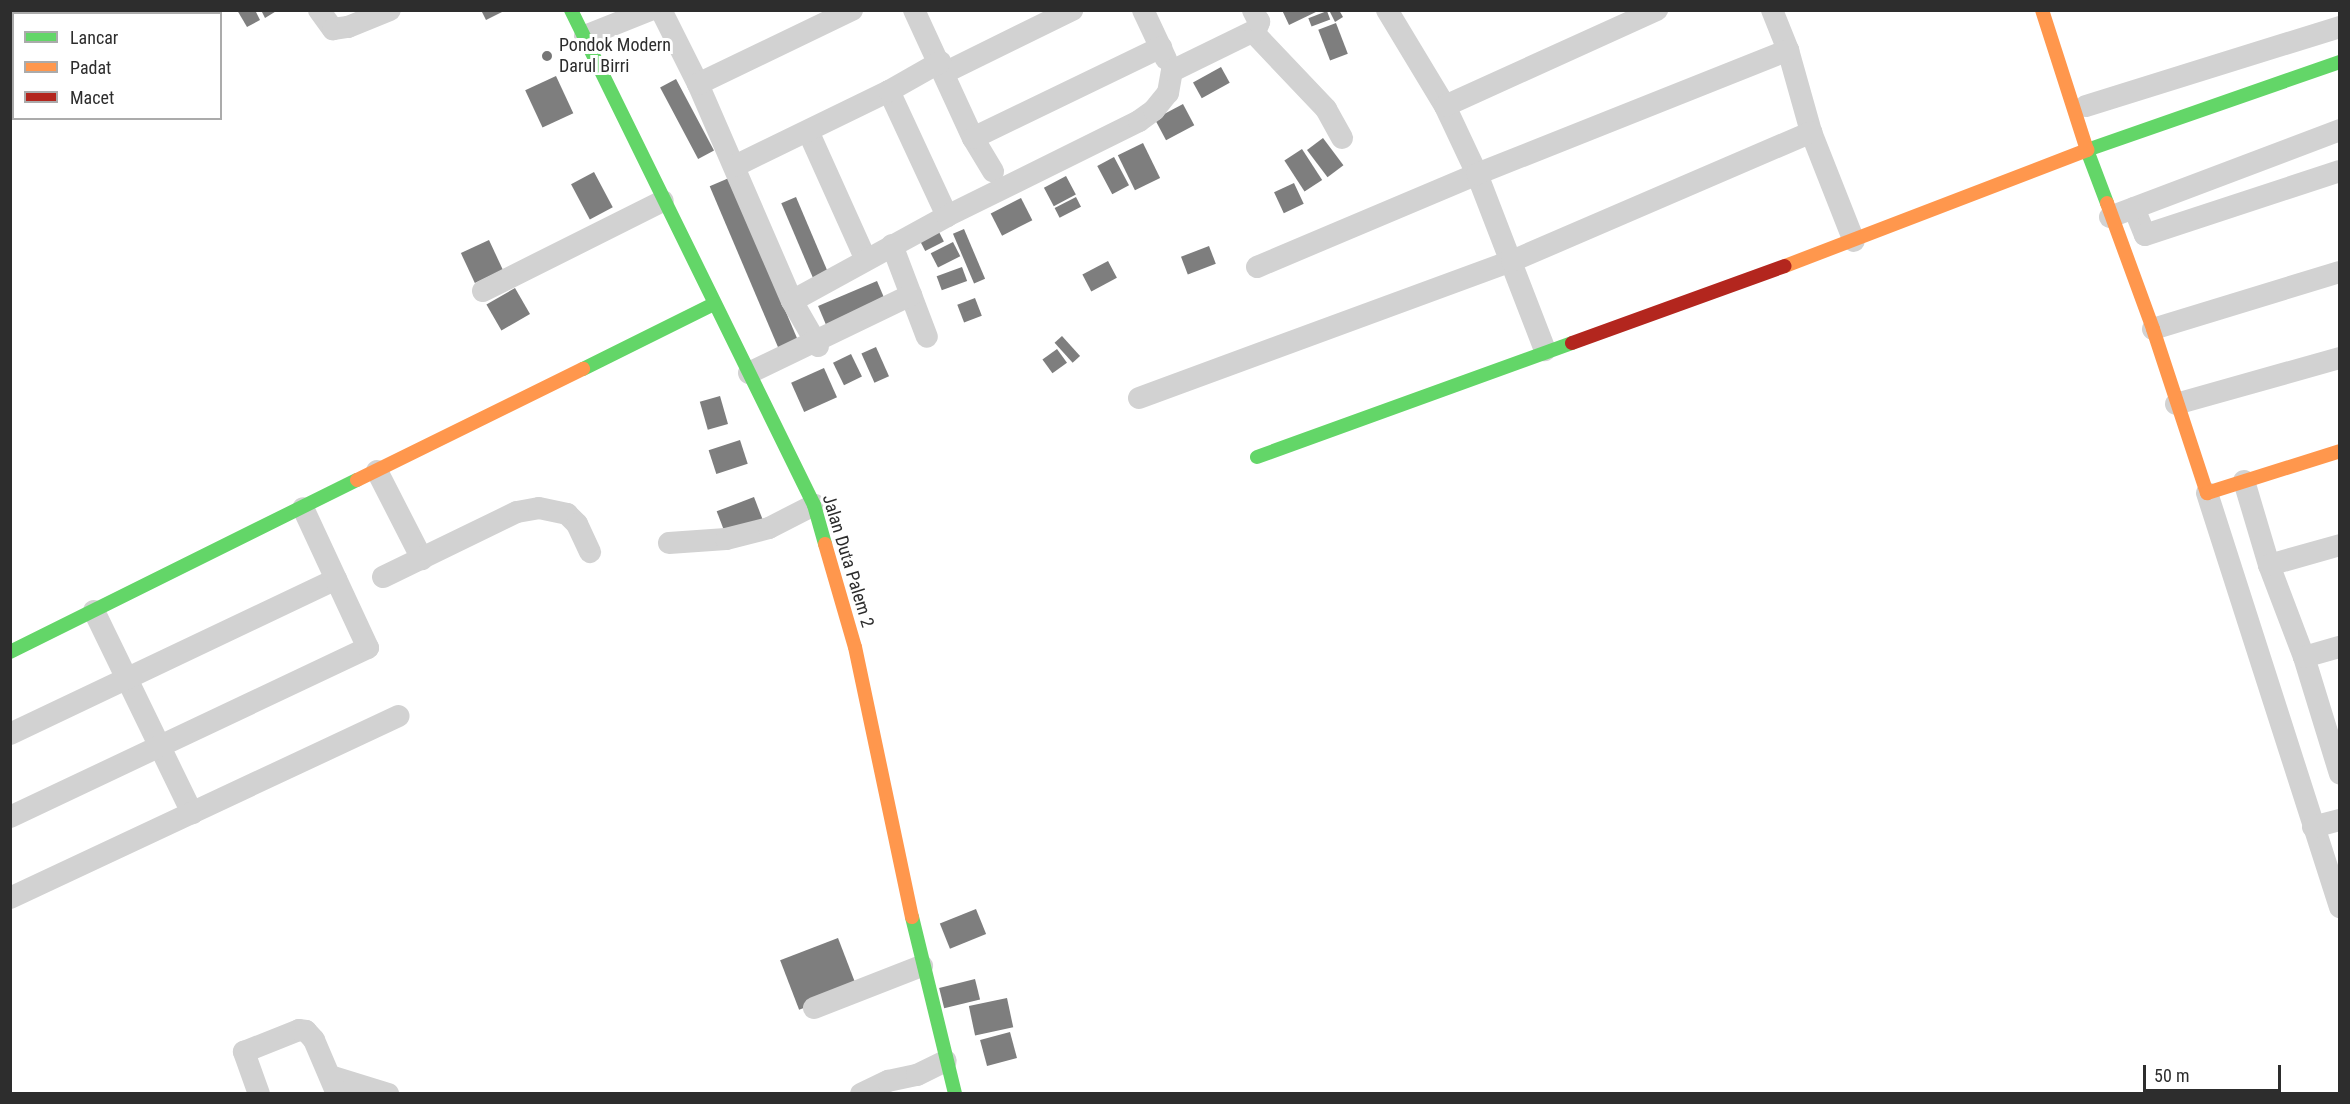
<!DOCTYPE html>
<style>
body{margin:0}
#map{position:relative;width:2350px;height:1104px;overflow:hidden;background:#fff;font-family:"Roboto Condensed",sans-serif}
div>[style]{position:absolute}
.building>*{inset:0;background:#7e7e7e;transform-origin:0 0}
.street>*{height:22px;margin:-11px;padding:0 11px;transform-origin:11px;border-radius:11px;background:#d2d2d2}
.fast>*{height:14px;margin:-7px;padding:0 7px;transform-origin:7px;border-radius:7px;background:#63d668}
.slow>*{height:14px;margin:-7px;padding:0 7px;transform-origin:7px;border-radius:7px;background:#ff974d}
.jam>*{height:14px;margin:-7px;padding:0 7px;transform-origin:7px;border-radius:7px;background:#b3261e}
.dots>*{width:16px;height:16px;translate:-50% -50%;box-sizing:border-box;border:3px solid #fff;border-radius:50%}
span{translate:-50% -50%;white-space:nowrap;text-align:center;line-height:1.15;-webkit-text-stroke:6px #fff;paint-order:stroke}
.poi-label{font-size:18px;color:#2d2d2d}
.left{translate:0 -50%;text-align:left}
.street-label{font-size:18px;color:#2d2d2d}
.frame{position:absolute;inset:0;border:12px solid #2d2d2d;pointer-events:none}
.legend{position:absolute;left:12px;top:12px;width:210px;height:108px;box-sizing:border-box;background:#fff;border:2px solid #ababab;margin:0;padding:8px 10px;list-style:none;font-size:18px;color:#2d2d2d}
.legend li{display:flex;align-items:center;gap:12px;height:30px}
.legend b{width:30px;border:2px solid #ababab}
.scale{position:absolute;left:2143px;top:1065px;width:138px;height:27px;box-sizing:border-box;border:3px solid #2d2d2d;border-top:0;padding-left:8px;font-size:18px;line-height:21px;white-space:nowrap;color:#2d2d2d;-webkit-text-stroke:4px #fff;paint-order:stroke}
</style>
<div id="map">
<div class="building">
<i style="clip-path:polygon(72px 10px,101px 10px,97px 14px,70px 14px)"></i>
<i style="clip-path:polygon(237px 10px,255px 10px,260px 20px,247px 27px)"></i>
<i style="clip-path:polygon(261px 10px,278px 10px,265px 18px)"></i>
<i style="clip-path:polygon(481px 10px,506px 10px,486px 20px)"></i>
<i style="clip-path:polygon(1282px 10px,1320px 10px,1289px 25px)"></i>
<i style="clip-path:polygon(1329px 10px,1339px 10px,1343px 17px,1335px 22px)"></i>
<i style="left:1327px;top:11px;width:9px;height:20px;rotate:69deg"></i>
<i style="left:1336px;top:23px;width:33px;height:19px;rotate:69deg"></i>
<i style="left:1221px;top:67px;width:18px;height:32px;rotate:61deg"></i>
<i style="left:556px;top:76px;width:41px;height:34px;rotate:65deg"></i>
<i style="left:676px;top:79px;width:81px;height:18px;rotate:62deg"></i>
<i style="left:1183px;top:104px;width:24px;height:32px;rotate:62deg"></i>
<i style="left:1323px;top:138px;width:34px;height:20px;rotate:53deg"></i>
<i style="left:1143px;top:143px;width:39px;height:28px;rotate:64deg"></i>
<i style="left:1302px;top:149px;width:37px;height:21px;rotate:57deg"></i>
<i style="left:1114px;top:157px;width:32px;height:19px;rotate:62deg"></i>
<i style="left:594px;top:172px;width:40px;height:26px;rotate:62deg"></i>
<i style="left:1066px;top:176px;width:21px;height:25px;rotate:62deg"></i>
<i style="left:729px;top:178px;width:181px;height:21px;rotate:67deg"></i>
<i style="left:1294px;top:183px;width:23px;height:22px;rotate:65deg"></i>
<i style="left:796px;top:197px;width:84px;height:16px;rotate:67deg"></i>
<i style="left:1076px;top:197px;width:11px;height:24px;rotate:63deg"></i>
<i style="left:1021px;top:198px;width:25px;height:34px;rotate:63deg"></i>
<i style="left:964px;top:229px;width:54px;height:12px;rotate:67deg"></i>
<i style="left:938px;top:230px;width:13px;height:21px;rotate:63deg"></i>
<i style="left:489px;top:240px;width:33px;height:31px;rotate:65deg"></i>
<i style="left:953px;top:242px;width:16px;height:25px;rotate:63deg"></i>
<i style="left:1209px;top:246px;width:19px;height:30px;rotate:69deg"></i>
<i style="left:1108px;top:261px;width:19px;height:29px;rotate:62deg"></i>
<i style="left:962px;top:267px;width:15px;height:27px;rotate:70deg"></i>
<i style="left:877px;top:281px;width:23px;height:64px;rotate:67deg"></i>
<i style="left:515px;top:288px;width:30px;height:33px;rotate:60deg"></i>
<i style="left:975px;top:298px;width:19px;height:19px;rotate:69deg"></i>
<i style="left:1062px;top:336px;width:27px;height:10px;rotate:48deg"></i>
<i style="left:876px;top:347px;width:32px;height:16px;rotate:66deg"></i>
<i style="left:1057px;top:349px;width:17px;height:18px;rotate:54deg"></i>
<i style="left:851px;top:354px;width:25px;height:20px;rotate:64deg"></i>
<i style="left:824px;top:368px;width:32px;height:36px;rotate:66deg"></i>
<i style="left:720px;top:396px;width:29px;height:21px;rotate:74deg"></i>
<i style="left:740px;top:440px;width:25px;height:33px;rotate:72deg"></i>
<i style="left:754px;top:497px;width:26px;height:40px;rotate:69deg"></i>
<i style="left:976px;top:909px;width:27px;height:39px;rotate:68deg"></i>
<i style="left:838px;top:938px;width:53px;height:62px;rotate:69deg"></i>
<i style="left:975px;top:979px;width:21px;height:37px;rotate:76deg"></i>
<i style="left:1007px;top:998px;width:30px;height:39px;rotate:78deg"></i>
<i style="left:1010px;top:1032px;width:27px;height:31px;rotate:75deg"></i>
</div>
<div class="street">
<i style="left:319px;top:10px;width:24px;rotate:54deg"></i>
<i style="left:333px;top:29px;width:15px;rotate:-8deg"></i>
<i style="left:348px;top:27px;width:45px;rotate:-22deg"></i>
<i style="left:661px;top:10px;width:83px;rotate:63.4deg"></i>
<i style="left:698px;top:84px;width:236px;rotate:66.6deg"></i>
<i style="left:792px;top:301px;width:52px;rotate:60deg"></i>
<i style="left:914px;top:10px;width:141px;rotate:65.3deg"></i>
<i style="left:973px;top:138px;width:39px;rotate:59deg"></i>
<i style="left:1143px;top:10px;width:54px;rotate:64.9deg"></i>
<i style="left:1387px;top:10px;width:112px;rotate:58.9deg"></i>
<i style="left:1445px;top:106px;width:75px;rotate:64.8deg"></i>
<i style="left:1477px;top:174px;width:189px;rotate:68.9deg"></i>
<i style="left:1772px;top:10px;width:43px;rotate:68.2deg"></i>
<i style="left:1788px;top:50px;width:85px;rotate:74.3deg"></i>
<i style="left:1811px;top:132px;width:117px;rotate:68.5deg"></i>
<i style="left:1253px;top:32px;width:106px;rotate:46.5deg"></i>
<i style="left:1326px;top:109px;width:33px;rotate:61deg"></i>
<i style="left:585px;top:36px;width:70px;rotate:-21.8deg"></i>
<i style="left:944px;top:73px;width:143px;rotate:-26.2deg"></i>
<i style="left:698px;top:84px;width:171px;rotate:-25.7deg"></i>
<i style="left:889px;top:91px;width:138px;rotate:65.1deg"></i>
<i style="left:1445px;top:106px;width:233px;rotate:-24.4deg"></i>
<i style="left:2086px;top:106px;width:266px;rotate:-17.3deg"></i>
<i style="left:808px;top:131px;width:141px;rotate:65.8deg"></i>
<i style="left:973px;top:138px;width:209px;rotate:-25.8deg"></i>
<i style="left:735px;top:166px;width:171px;rotate:-26deg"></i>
<i style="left:889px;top:91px;width:59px;rotate:-29.6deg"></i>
<i style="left:2134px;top:208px;width:29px;rotate:68deg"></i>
<i style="left:2145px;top:235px;width:205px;rotate:-18.2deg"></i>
<i style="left:2110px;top:217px;width:246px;rotate:-20.7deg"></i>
<i style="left:892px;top:245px;width:98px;rotate:69.2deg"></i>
<i style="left:1257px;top:267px;width:239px;rotate:-22.9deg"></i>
<i style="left:1477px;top:174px;width:335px;rotate:-21.7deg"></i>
<i style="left:483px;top:291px;width:201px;rotate:-26.6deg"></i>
<i style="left:792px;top:301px;width:177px;rotate:-28.7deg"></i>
<i style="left:947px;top:216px;width:214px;rotate:-26.3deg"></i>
<i style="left:1139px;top:121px;width:19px;rotate:-36deg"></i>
<i style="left:1154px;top:110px;width:22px;rotate:-51deg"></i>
<i style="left:1168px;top:93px;width:22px;rotate:-80deg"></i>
<i style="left:1172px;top:71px;width:93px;rotate:-26deg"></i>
<i style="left:1256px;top:30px;width:9px;rotate:-69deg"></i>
<i style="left:1259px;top:22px;width:13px;rotate:-117deg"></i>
<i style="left:2153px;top:329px;width:195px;rotate:-17deg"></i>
<i style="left:749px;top:373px;width:180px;rotate:-25.7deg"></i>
<i style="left:1139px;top:398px;width:397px;rotate:-20.2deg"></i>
<i style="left:1512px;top:261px;width:326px;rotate:-23.3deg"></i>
<i style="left:2176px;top:404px;width:170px;rotate:-15.7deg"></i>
<i style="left:377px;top:471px;width:99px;rotate:62.9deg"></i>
<i style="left:2244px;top:481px;width:88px;rotate:73.4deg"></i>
<i style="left:2269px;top:565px;width:98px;rotate:69.2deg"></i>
<i style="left:2304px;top:657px;width:122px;rotate:72.9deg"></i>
<i style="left:2207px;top:493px;width:435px;rotate:72.2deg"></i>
<i style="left:669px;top:543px;width:57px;rotate:-4deg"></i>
<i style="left:726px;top:539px;width:44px;rotate:-14.3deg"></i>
<i style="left:769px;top:528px;width:51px;rotate:-27.1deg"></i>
<i style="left:2269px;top:565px;width:74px;rotate:-15.7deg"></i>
<i style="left:383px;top:577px;width:149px;rotate:-25.9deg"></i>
<i style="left:517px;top:512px;width:22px;rotate:-10deg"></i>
<i style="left:539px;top:508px;width:29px;rotate:12deg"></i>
<i style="left:567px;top:514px;width:14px;rotate:45deg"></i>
<i style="left:577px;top:524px;width:31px;rotate:65deg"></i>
<i style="left:94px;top:611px;width:225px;rotate:64.1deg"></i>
<i style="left:2304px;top:657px;width:37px;rotate:-16deg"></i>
<i style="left:10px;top:734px;width:361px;rotate:-25.4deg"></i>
<i style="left:10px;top:817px;width:396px;rotate:-25.3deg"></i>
<i style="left:368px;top:648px;width:154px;rotate:-114.9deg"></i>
<i style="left:2313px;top:827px;width:28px;rotate:-15deg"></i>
<i style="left:10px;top:898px;width:429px;rotate:-25.1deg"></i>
<i style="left:814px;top:1008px;width:116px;rotate:-21.3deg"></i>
<i style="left:330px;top:1076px;width:61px;rotate:17.2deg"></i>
<i style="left:259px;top:1094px;width:45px;rotate:-109.7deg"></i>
<i style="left:244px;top:1052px;width:59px;rotate:-21.8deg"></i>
<i style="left:299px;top:1030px;width:7px;rotate:8deg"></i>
<i style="left:306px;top:1031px;width:12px;rotate:48deg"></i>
<i style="left:314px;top:1040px;width:59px;rotate:66.9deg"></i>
<i style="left:861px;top:1094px;width:30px;rotate:-26deg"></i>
<i style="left:888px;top:1081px;width:30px;rotate:-12deg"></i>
<i style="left:917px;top:1075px;width:32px;rotate:-26deg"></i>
</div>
<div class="fast">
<i style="left:571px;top:10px;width:551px;rotate:63.85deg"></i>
<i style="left:814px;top:505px;width:41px;rotate:74.2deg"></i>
<i style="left:2107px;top:203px;width:57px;rotate:-110.7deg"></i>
<i style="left:2087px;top:150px;width:268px;rotate:-19.2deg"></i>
<i style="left:583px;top:369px;width:146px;rotate:-26.4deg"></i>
<i style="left:1257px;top:457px;width:335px;rotate:-19.9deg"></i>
<i style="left:10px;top:652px;width:387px;rotate:-26.4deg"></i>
<i style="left:912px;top:917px;width:182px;rotate:76.3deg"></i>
</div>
<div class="slow">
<i style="left:2107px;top:203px;width:134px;rotate:69.9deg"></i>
<i style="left:2153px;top:329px;width:173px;rotate:71.8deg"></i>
<i style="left:2207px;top:493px;width:139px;rotate:-17.5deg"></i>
<i style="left:1785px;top:266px;width:324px;rotate:-21deg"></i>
<i style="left:2087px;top:150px;width:147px;rotate:-107.8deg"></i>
<i style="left:357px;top:480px;width:252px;rotate:-26.2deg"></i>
<i style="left:825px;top:544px;width:107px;rotate:73.8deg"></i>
<i style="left:855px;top:647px;width:276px;rotate:78.1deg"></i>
</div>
<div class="jam">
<i style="left:1572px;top:343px;width:226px;rotate:-19.9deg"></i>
</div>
<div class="dots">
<i style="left:547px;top:56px;background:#767676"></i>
</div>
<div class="poi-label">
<span class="left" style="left:559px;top:56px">Pondok Modern<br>Darul Birri</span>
</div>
<div class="street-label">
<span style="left:848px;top:561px;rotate:73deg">Jalan Duta Palem 2</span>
</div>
<div class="frame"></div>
<ul class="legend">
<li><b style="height:8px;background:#63d668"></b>Lancar</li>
<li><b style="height:8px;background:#ff974d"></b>Padat</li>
<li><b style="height:8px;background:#b3261e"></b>Macet</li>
</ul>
<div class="scale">50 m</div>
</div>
